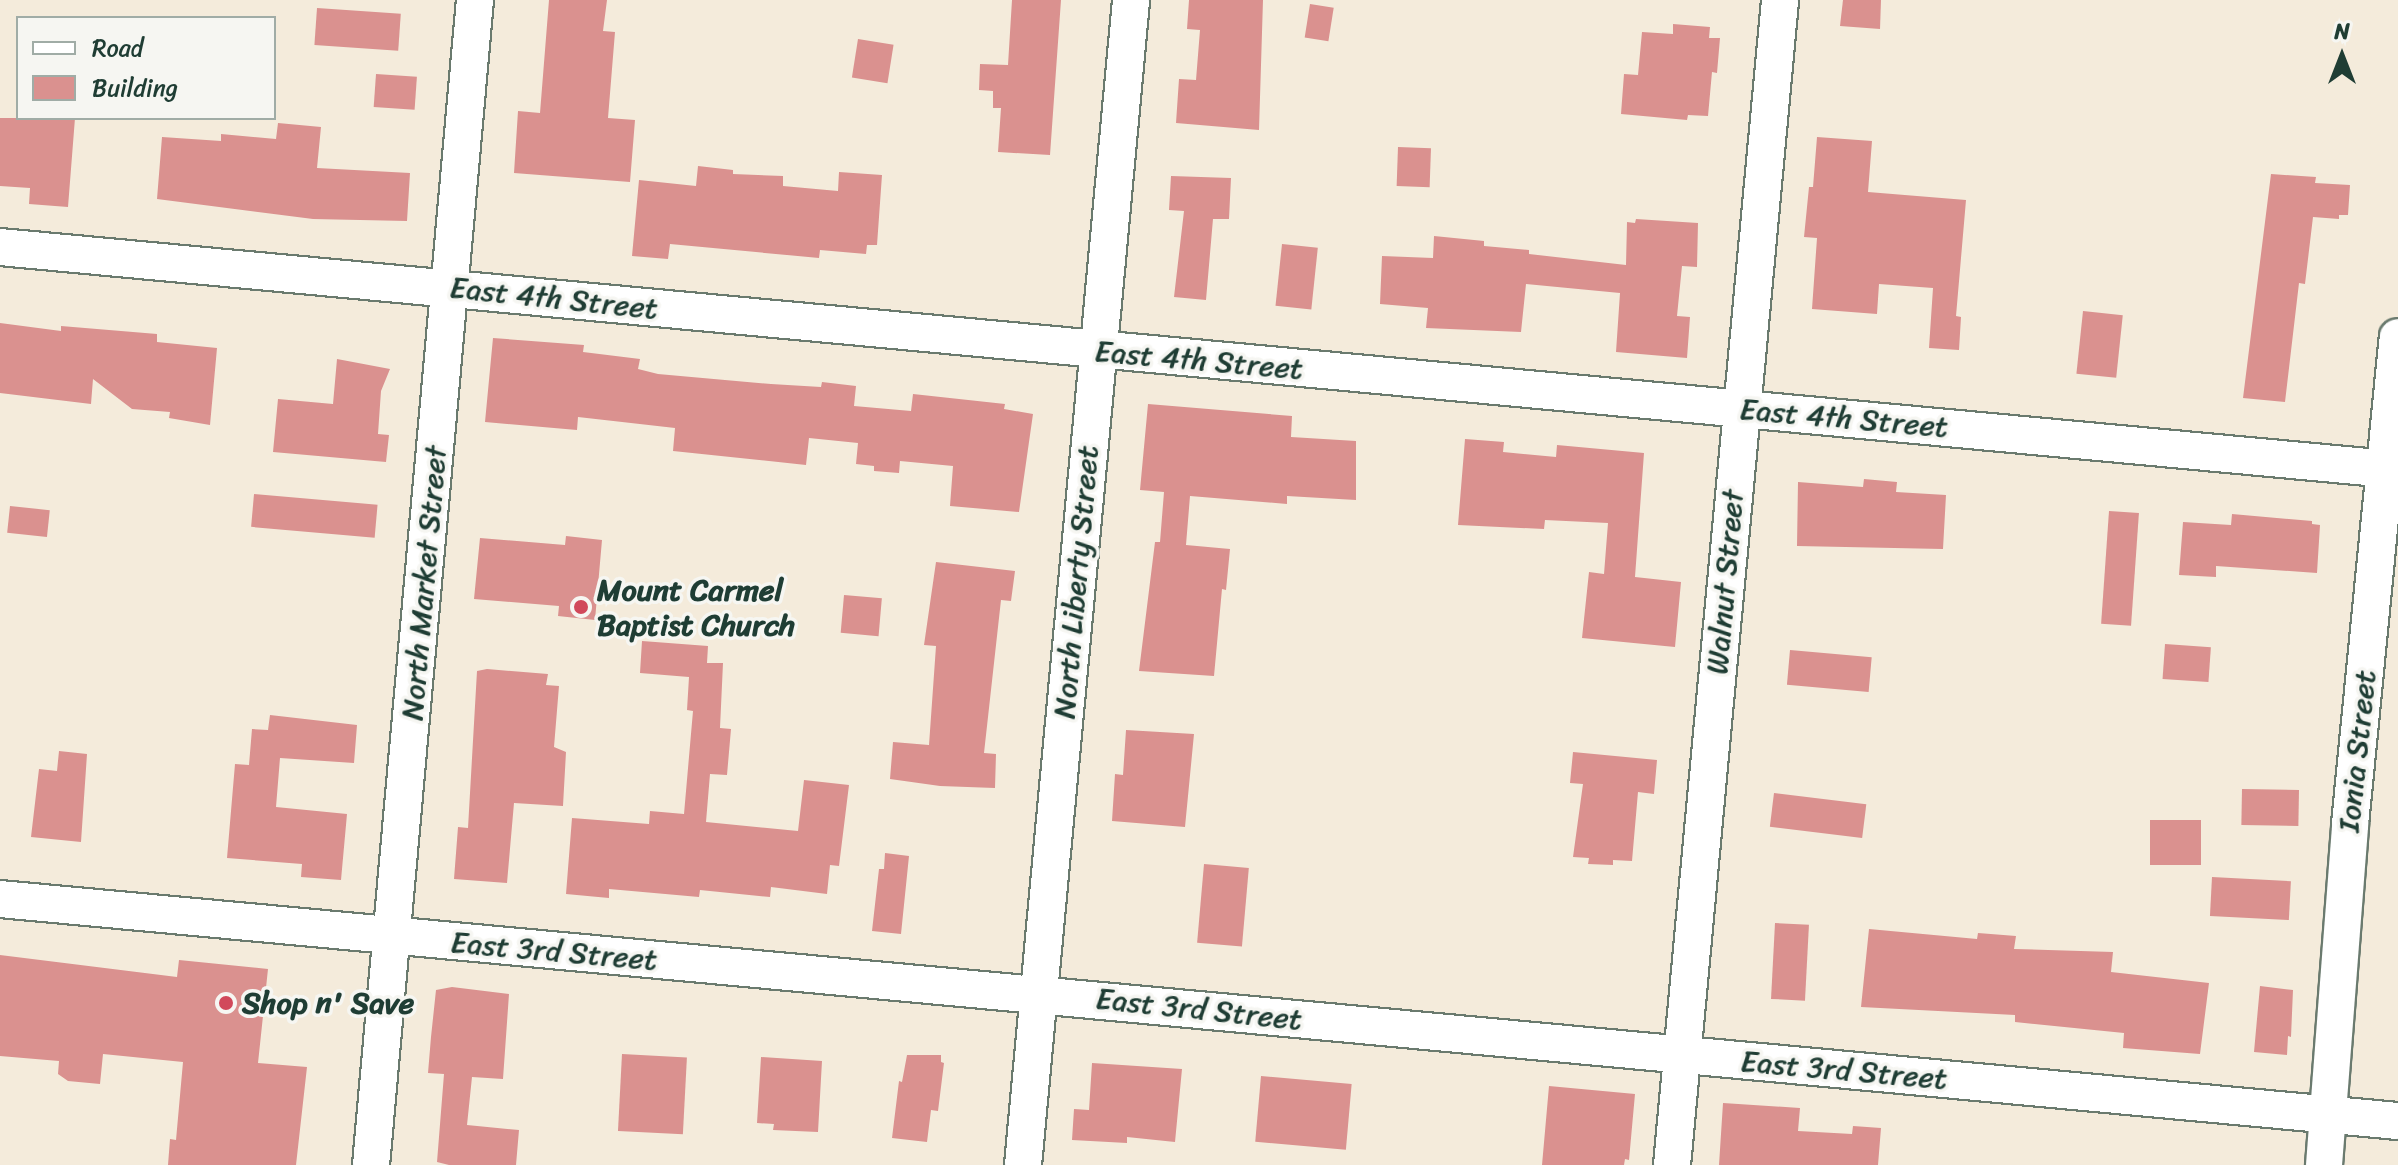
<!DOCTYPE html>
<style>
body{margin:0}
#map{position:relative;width:2398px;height:1165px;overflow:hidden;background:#f4ebdb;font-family:Sriracha,sans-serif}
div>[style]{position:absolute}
.building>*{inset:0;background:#da918f;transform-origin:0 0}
.roads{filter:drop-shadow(2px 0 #6a7a6e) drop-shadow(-2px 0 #6a7a6e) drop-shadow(0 2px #6a7a6e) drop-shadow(0 -2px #6a7a6e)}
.minor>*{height:36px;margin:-18px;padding:0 18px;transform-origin:18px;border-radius:18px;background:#fff}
.dots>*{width:22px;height:22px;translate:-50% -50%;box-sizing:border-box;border:4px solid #f6f6f2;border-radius:50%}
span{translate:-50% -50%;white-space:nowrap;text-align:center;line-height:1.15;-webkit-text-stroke:7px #f6f6f2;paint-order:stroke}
.street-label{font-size:30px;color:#1f3d34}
.poi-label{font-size:30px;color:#1f3d34;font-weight:700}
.left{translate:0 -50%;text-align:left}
.legend{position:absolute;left:16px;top:16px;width:260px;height:104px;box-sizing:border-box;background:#f6f6f2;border:2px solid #a0aca6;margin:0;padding:10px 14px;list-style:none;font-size:24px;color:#1f3d34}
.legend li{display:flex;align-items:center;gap:16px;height:40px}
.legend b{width:40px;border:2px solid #a0aca6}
.north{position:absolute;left:2302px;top:16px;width:80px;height:80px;-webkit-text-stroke:6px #f6f6f2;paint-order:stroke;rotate:0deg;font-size:22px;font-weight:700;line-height:32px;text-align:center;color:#1f3d34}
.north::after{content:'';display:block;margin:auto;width:28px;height:36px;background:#1f3d34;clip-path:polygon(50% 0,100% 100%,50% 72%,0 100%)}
</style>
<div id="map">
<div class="building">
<i style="clip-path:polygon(549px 0,607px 0,603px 31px,615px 32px,608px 118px,635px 120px,630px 182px,514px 173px,518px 111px,540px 113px)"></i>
<i style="clip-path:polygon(1012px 0,1061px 0,1050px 155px,998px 152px,1001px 108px,993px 108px,993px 91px,979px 90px,980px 64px,1008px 65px)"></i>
<i style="clip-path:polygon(1189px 0,1263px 0,1259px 130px,1176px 123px,1179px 79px,1196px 80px,1200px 30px,1187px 29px)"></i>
<i style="clip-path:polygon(1843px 0,1881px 0,1880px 29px,1840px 26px)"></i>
<i style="left:1310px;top:4px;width:24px;height:34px;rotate:9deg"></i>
<i style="left:317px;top:8px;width:84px;height:37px;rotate:4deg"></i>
<i style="clip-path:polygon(1673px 24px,1710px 27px,1709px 38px,1720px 38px,1717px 73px,1712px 72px,1708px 116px,1688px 115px,1687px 120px,1621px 114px,1624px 74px,1638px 75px,1642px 32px,1673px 34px)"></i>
<i style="left:858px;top:39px;width:36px;height:39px;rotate:9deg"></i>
<i style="left:376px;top:74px;width:41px;height:33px;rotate:4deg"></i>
<i style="clip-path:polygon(0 118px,75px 118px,68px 207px,29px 204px,30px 188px,0 186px)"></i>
<i style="clip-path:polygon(278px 123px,321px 127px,317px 168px,410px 173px,407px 221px,313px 219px,157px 199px,162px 137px,221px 141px,221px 134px,276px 139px)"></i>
<i style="clip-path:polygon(1817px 137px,1872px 141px,1868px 192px,1966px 200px,1956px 316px,1961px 317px,1959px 350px,1929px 348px,1933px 288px,1879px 284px,1877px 314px,1812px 309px,1817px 238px,1804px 237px,1809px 187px,1813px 187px)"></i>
<i style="left:1398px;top:147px;width:33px;height:39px;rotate:2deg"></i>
<i style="clip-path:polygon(698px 166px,733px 170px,733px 174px,783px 176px,783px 186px,838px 191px,839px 172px,882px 175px,877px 245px,867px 245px,866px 254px,820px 250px,819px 258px,670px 244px,668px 259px,632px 256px,639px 180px,696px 186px)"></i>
<i style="clip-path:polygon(2271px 174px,2316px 177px,2315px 183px,2350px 185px,2348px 215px,2339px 215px,2339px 219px,2313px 217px,2305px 284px,2299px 283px,2285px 402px,2243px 398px)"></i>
<i style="clip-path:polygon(1171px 176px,1231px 178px,1229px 219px,1213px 219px,1206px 300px,1174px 297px,1184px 211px,1169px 210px)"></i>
<i style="clip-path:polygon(1636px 219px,1698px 223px,1697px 267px,1682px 266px,1677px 316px,1690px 317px,1687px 358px,1616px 352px,1620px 293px,1526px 284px,1521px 332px,1426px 328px,1428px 308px,1380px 304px,1382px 256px,1433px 258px,1434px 236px,1484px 241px,1484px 246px,1529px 250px,1529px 254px,1626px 265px,1627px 222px,1635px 223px)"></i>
<i style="left:1282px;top:244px;width:36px;height:62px;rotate:6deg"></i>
<i style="left:2083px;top:311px;width:40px;height:63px;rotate:6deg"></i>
<i style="clip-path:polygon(0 323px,61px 331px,61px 326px,157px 334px,157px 342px,217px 348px,210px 425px,169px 418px,170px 412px,132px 409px,93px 379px,91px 404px,0 393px)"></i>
<i style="clip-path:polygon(493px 338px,584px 345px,583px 352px,640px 359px,638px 369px,658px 374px,771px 384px,821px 387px,822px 382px,856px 386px,854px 406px,911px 411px,913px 394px,1005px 404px,1004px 409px,1033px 414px,1019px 512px,950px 506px,953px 466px,900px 461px,899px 473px,874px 471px,874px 466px,856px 464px,858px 443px,809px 438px,806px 465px,673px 451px,675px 428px,578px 417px,577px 430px,485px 422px)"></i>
<i style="clip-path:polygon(337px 359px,390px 369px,381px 391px,378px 434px,389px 435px,386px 462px,273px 452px,278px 399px,333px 404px)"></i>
<i style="clip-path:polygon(1148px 404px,1292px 416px,1291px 437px,1356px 441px,1356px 500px,1287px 496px,1287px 504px,1190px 496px,1186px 545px,1230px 549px,1226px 590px,1222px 589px,1214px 676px,1139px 671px,1155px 542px,1160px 542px,1164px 492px,1140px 490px)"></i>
<i style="clip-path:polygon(1465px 439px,1504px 442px,1503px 452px,1556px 457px,1557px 445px,1644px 453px,1635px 577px,1681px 582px,1675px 647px,1582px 638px,1589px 572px,1604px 574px,1608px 523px,1545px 520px,1544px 529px,1458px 525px)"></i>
<i style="clip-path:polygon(1864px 479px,1897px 482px,1896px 492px,1946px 495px,1943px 549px,1797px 546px,1798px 482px,1863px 487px)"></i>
<i style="left:254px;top:494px;width:124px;height:33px;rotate:5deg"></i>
<i style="left:10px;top:506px;width:40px;height:27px;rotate:6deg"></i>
<i style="left:2109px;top:511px;width:30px;height:113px;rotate:4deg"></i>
<i style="clip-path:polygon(2232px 514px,2312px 521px,2312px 524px,2320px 525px,2317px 573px,2216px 566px,2216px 577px,2179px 575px,2183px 522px,2231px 525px)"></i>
<i style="clip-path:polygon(566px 536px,602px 540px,595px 620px,558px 616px,559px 606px,474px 599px,480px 538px,565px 545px)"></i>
<i style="clip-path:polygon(936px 562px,1015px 571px,1011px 601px,1001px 600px,984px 753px,996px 754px,995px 788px,940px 786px,890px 779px,893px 742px,929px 745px,936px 646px,924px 645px)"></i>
<i style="left:844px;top:595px;width:38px;height:38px;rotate:5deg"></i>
<i style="clip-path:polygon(642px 641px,708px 646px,707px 663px,723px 663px,720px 728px,731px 729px,727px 775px,710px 774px,706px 822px,798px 831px,804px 780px,849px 785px,839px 866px,830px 865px,827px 894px,771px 887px,770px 897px,700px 890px,699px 897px,609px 889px,609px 898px,566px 894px,572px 818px,649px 824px,650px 811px,684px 814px,693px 711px,687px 710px,689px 677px,640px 673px)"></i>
<i style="left:2165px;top:644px;width:46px;height:35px;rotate:4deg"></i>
<i style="left:1790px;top:650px;width:82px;height:35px;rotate:5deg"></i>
<i style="clip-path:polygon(487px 669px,548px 674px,546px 685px,559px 686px,554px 747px,566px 752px,563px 806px,514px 803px,507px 883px,454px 879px,458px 827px,468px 828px,477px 671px)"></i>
<i style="clip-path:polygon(270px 715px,357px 725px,354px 763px,280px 758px,276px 807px,347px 814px,341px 880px,301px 877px,302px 864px,227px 858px,235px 764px,249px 765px,252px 729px,268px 730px)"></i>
<i style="clip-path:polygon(1126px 730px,1194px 734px,1185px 827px,1112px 821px,1115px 774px,1123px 775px)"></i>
<i style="clip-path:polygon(59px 751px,87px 754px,81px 842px,31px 837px,39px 769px,57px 771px)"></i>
<i style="clip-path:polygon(1573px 752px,1657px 760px,1654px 794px,1638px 792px,1632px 861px,1613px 860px,1613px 865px,1588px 864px,1589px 858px,1573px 857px,1583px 784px,1570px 783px)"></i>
<i style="left:2242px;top:789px;width:57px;height:36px;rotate:1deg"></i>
<i style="left:1774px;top:793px;width:93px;height:34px;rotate:7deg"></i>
<i style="left:2201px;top:820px;width:45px;height:51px;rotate:90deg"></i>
<i style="clip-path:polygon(885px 853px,909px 856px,901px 934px,872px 931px,879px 869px,884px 869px)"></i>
<i style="left:1204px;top:864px;width:45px;height:79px;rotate:5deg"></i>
<i style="left:2212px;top:877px;width:79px;height:39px;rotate:3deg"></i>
<i style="left:1775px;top:923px;width:34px;height:76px;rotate:3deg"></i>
<i style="clip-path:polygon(1869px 929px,1977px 939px,1978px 933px,2016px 936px,2014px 949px,2113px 952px,2111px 972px,2209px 983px,2200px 1054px,2123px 1048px,2124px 1033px,2015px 1022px,2015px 1015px,1861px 1007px)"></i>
<i style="clip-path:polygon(0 955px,177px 977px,179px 960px,268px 969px,258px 1063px,307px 1067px,296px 1165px,168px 1165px,170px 1139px,176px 1140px,183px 1062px,103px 1054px,100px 1084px,68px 1081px,58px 1074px,59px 1061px,0 1056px)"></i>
<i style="clip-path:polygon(2260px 986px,2293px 990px,2291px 1037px,2288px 1036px,2287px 1055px,2254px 1052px)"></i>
<i style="clip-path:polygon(452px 987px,509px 994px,503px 1079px,472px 1077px,467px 1125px,519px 1130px,516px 1165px,449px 1165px,437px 1162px,444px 1074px,428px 1073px,431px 1037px,436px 990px)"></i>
<i style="left:622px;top:1054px;width:65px;height:77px;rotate:3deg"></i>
<i style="clip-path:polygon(907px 1055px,941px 1055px,941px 1062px,944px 1063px,938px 1111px,931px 1110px,927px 1142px,892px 1138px,899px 1081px,902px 1082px)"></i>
<i style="clip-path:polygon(761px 1057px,822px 1061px,818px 1132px,773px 1130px,774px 1124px,757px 1123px)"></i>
<i style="clip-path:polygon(1092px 1063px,1182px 1069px,1175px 1142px,1127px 1137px,1127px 1143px,1072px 1140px,1074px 1109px,1089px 1110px)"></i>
<i style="left:1261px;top:1076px;width:91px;height:66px;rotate:5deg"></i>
<i style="clip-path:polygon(1549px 1086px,1635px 1094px,1629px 1160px,1625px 1159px,1624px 1165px,1542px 1165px)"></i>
<i style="clip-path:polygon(1723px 1103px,1800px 1108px,1798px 1131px,1852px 1134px,1853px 1126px,1881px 1128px,1878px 1165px,1719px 1165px)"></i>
</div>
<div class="roads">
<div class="minor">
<i style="left:0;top:247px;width:2408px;rotate:5.31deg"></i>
<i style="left:0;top:899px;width:2408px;rotate:5.29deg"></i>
<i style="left:371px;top:1165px;width:1170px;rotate:-84.9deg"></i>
<i style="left:1023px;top:1165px;width:1170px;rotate:-84.7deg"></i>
<i style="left:1672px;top:1165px;width:1170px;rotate:-84.7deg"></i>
<i style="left:2324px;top:1165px;width:342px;rotate:-85.6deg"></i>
<i style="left:2350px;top:824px;width:489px;rotate:-84.4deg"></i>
</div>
</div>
<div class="dots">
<i style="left:581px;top:607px;background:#d1495b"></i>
<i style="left:226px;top:1003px;background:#d1495b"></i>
</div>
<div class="street-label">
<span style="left:554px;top:298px;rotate:6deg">East 4th Street</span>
<span style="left:1199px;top:360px;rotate:5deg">East 4th Street</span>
<span style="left:1844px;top:418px;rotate:5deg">East 4th Street</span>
<span style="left:1076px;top:582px;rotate:-85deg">North Liberty Street</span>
<span style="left:1725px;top:582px;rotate:-85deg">Walnut Street</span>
<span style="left:424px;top:583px;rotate:-85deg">North Market Street</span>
<span style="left:2357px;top:751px;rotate:-84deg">Ionia Street</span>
<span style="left:554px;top:951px;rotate:5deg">East 3rd Street</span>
<span style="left:1199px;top:1009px;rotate:6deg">East 3rd Street</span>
<span style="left:1844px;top:1070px;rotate:5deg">East 3rd Street</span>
</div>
<div class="poi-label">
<span class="left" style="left:597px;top:607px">Mount Carmel<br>Baptist Church</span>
<span class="left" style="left:242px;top:1003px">Shop n' Save</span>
</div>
<ul class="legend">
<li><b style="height:10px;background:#fff"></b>Road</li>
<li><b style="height:22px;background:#da918f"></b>Building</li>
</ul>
<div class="north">N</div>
</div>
